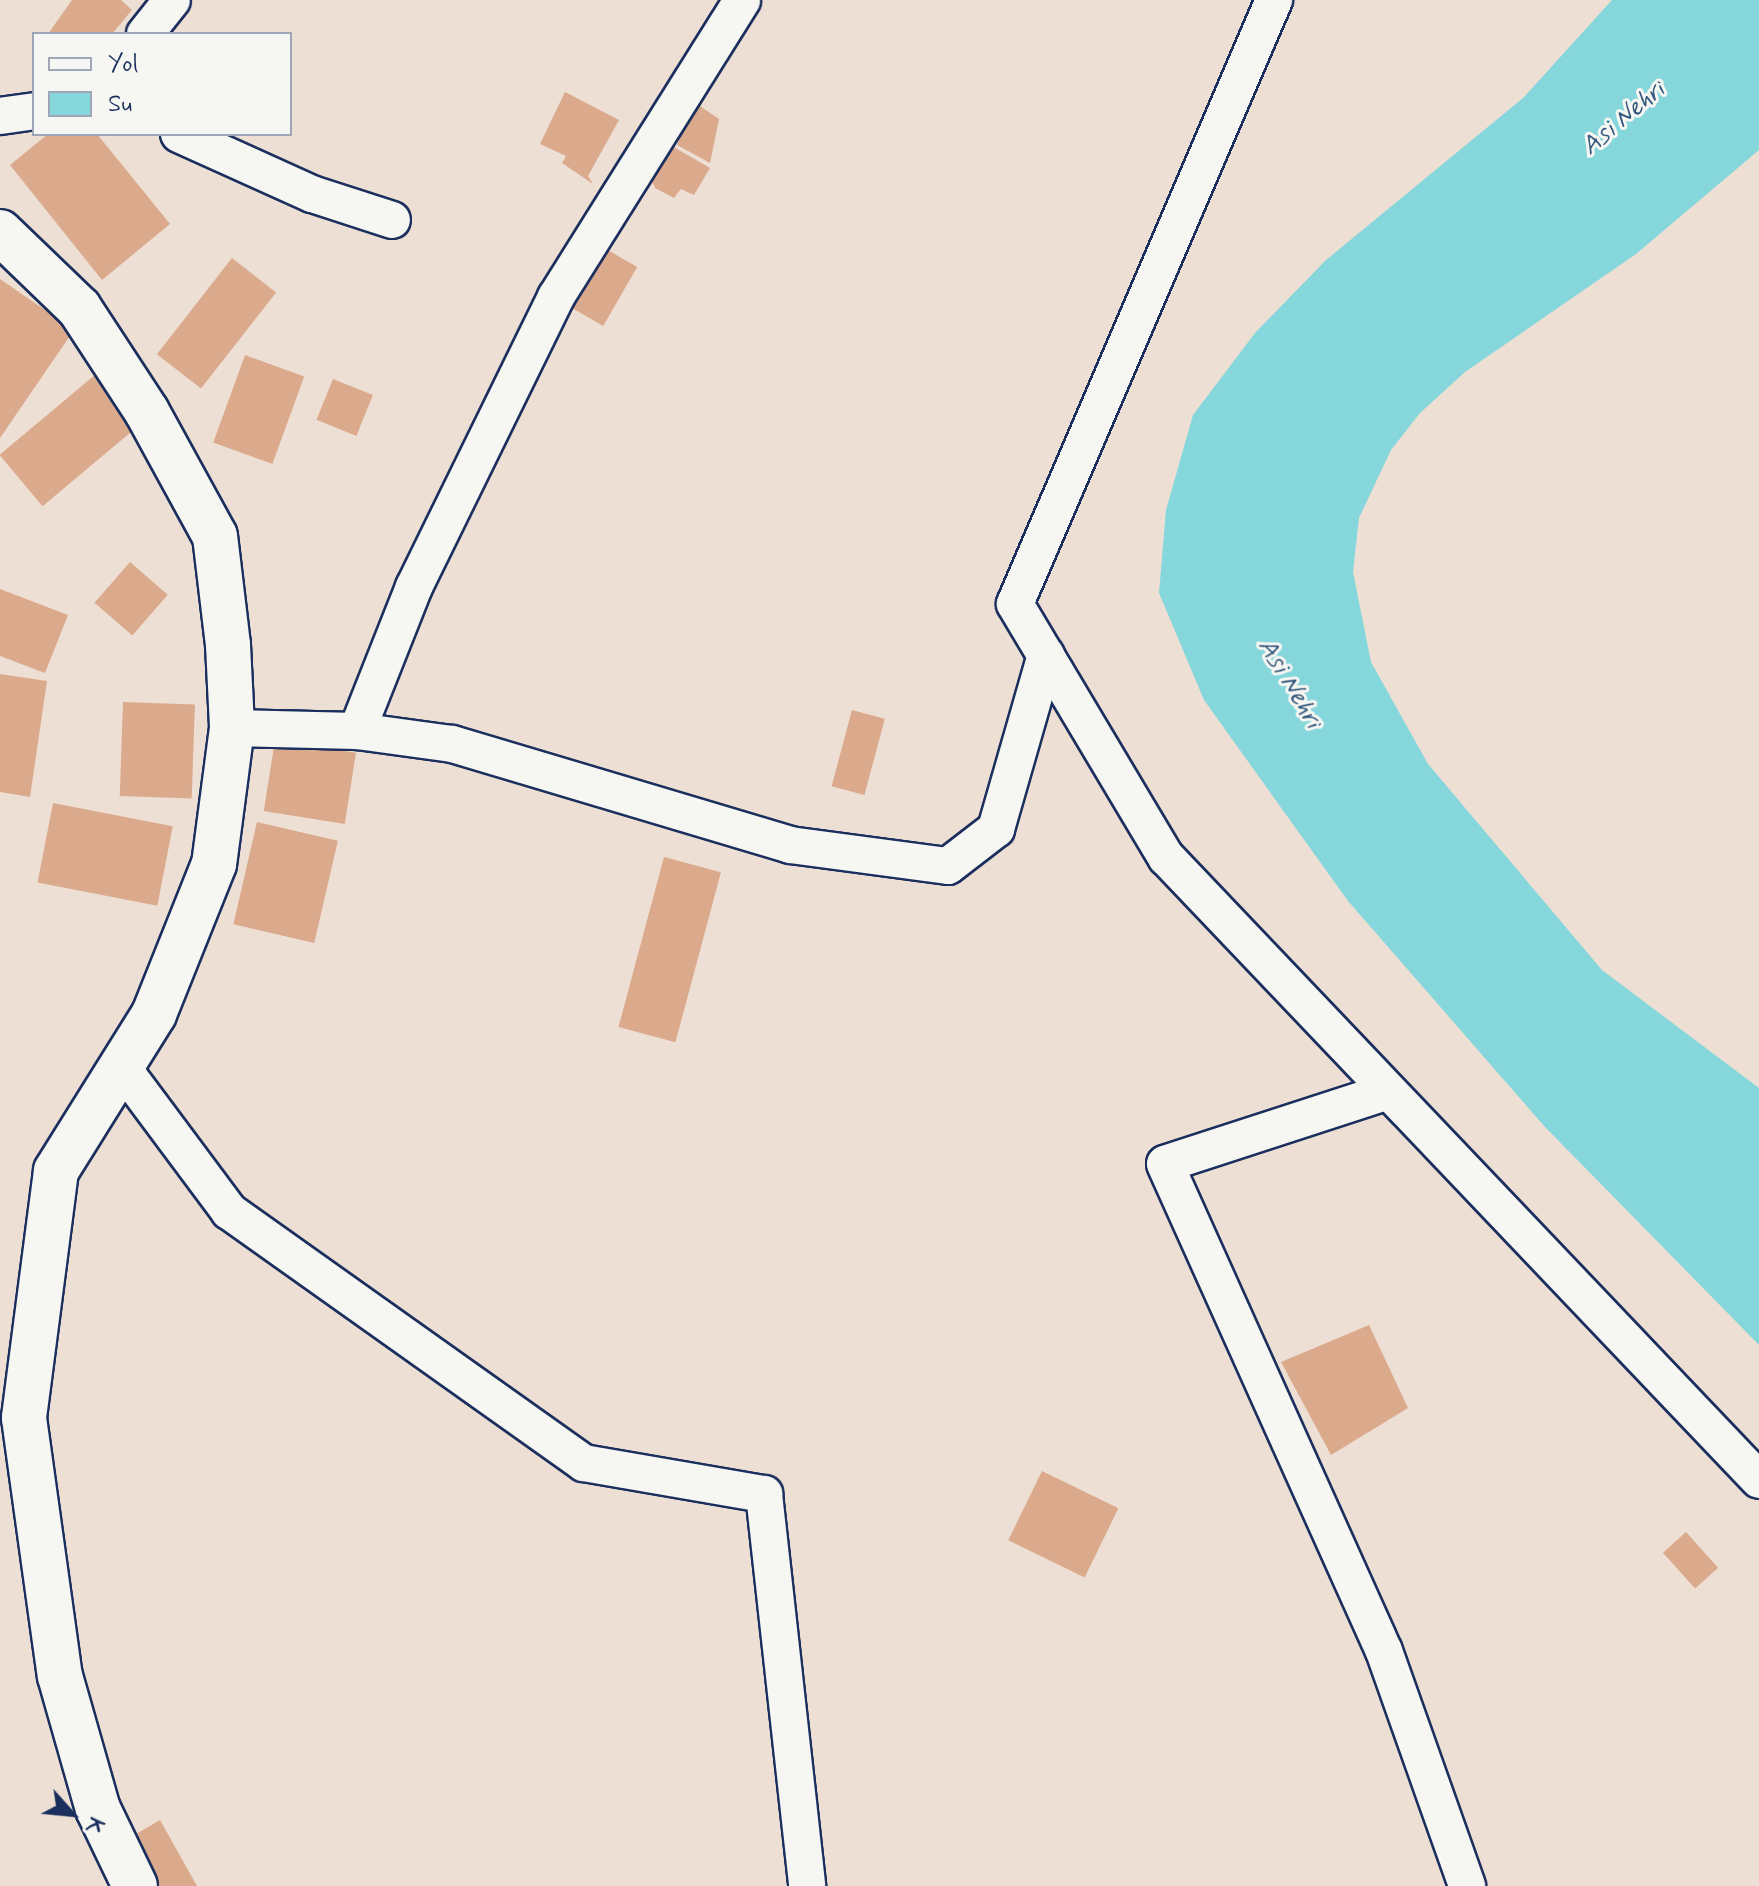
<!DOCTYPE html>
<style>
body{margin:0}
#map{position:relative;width:1759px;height:1886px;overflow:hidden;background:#eedfd4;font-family:Mynerve,sans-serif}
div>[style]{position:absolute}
.water>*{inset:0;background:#85d7dc}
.building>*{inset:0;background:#dbaa8d;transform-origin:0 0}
.roads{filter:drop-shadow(2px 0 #1b2f5e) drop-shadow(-2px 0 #1b2f5e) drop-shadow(0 2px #1b2f5e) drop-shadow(0 -2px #1b2f5e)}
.street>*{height:36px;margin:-18px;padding:0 18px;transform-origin:18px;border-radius:18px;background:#f6f6f2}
.secondary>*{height:44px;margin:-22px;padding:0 22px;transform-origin:22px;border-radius:22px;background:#f6f6f2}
span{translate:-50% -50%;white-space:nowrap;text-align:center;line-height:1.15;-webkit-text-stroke:6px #f6f6f2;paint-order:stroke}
.water-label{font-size:26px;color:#36597e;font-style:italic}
.legend{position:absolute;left:32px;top:32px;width:260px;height:104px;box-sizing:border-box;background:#f6f6f2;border:2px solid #9ea6b7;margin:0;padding:10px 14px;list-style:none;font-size:24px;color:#1b2f5e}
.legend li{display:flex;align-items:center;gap:16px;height:40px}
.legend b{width:40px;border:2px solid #9ea6b7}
.north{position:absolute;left:32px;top:1774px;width:80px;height:80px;-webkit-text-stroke:6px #f6f6f2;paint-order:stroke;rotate:117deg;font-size:22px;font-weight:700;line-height:32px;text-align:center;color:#1b2f5e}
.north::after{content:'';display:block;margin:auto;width:28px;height:36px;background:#1b2f5e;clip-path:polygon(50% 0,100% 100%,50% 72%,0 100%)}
</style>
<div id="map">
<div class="water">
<i style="clip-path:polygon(1612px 0,1759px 0,1759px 150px,1636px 254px,1465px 372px,1420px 413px,1391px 450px,1359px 518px,1353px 572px,1371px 662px,1428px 764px,1602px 970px,1759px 1088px,1759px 1345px,1545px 1127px,1348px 901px,1204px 700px,1159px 593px,1166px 510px,1193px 415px,1255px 333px,1326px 260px,1523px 98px)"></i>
</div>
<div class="building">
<i style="clip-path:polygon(72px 0,121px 0,132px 10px,112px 34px,48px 34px)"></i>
<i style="clip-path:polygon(565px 92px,619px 120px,588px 176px,593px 184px,562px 163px,566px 156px,540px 144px)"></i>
<i style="clip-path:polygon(694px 102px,719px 119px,710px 163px,677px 145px,682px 132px,670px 121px)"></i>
<i style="clip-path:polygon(48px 134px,97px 134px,170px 224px,102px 280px,10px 165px)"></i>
<i style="clip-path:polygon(665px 142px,710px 168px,694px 195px,681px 189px,674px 198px,655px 188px,648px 171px)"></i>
<i style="left:606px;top:249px;width:36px;height:68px;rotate:30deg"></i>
<i style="left:232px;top:258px;width:56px;height:122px;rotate:38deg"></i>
<i style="clip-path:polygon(0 279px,74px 330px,0 438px)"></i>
<i style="left:245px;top:355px;width:63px;height:93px;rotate:20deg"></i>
<i style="left:96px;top:374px;width:67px;height:126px;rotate:50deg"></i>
<i style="left:333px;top:379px;width:43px;height:44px;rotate:22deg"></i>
<i style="left:130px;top:562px;width:50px;height:54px;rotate:41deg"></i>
<i style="clip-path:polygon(0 589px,68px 615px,45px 673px,0 656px)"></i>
<i style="clip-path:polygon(0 674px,47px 681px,30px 797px,0 792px)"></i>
<i style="left:123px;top:702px;width:72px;height:94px;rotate:2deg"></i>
<i style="left:852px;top:710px;width:34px;height:79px;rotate:15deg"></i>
<i style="left:275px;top:740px;width:82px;height:72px;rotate:9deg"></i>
<i style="left:53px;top:803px;width:122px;height:81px;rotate:11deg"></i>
<i style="left:257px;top:822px;width:83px;height:105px;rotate:13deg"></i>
<i style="left:664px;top:857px;width:59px;height:176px;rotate:15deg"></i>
<i style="clip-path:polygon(1369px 1325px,1408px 1408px,1331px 1455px,1281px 1362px)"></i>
<i style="left:1042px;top:1471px;width:85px;height:77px;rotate:26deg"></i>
<i style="left:1686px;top:1532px;width:48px;height:31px;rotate:48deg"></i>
<i style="clip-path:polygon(160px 1820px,197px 1886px,150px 1886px,124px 1841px)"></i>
</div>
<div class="roads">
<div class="street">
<i style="left:1274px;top:0;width:657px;rotate:113.21deg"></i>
<i style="left:1015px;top:604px;width:295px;rotate:59.2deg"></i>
<i style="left:1166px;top:857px;width:860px;rotate:46.41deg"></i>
<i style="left:145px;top:34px;width:43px;rotate:-51.5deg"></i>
<i style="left:0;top:116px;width:34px;rotate:-8deg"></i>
<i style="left:179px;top:134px;width:146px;rotate:24.3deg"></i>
<i style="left:312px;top:194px;width:84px;rotate:18deg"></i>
<i style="left:232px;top:728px;width:125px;rotate:1.4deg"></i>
<i style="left:357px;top:731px;width:96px;rotate:7.8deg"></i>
<i style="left:452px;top:744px;width:353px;rotate:16.6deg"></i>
<i style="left:790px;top:845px;width:159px;rotate:7.6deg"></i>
<i style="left:948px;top:866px;width:61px;rotate:-37.6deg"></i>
<i style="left:996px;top:829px;width:181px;rotate:-74deg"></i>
<i style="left:357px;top:731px;width:155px;rotate:-68.4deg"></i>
<i style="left:414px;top:587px;width:323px;rotate:-63.9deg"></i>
<i style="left:556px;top:297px;width:350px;rotate:-57.9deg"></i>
<i style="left:121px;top:1066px;width:181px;rotate:53.3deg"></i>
<i style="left:229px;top:1211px;width:435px;rotate:35.4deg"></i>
<i style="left:584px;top:1463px;width:183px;rotate:9.8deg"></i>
<i style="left:764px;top:1494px;width:394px;rotate:83.7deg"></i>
<i style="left:1386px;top:1092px;width:232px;rotate:162deg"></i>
<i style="left:1165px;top:1164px;width:534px;rotate:65.79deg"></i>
<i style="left:1384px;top:1651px;width:249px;rotate:70.5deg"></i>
</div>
<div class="secondary">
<i style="left:0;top:232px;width:110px;rotate:43.9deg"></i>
<i style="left:79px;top:308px;width:124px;rotate:56.8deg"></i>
<i style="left:147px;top:412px;width:141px;rotate:61.3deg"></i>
<i style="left:215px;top:536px;width:110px;rotate:83.2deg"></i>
<i style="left:228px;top:645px;width:83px;rotate:87.2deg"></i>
<i style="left:232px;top:728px;width:137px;rotate:97.5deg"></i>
<i style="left:214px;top:864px;width:162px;rotate:111.8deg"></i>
<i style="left:154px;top:1014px;width:185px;rotate:122deg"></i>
<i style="left:56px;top:1171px;width:249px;rotate:97.4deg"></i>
<i style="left:24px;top:1418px;width:260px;rotate:82.1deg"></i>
<i style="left:60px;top:1676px;width:138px;rotate:74.1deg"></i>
<i style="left:98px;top:1809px;width:85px;rotate:64.3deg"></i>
</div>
</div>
<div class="water-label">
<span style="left:1624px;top:119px;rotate:-40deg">Asi Nehri</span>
<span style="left:1289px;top:684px;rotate:59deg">Asi Nehri</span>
</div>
<ul class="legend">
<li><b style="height:10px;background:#f6f6f2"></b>Yol</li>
<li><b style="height:22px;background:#85d7dc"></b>Su</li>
</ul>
<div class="north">K</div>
</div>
